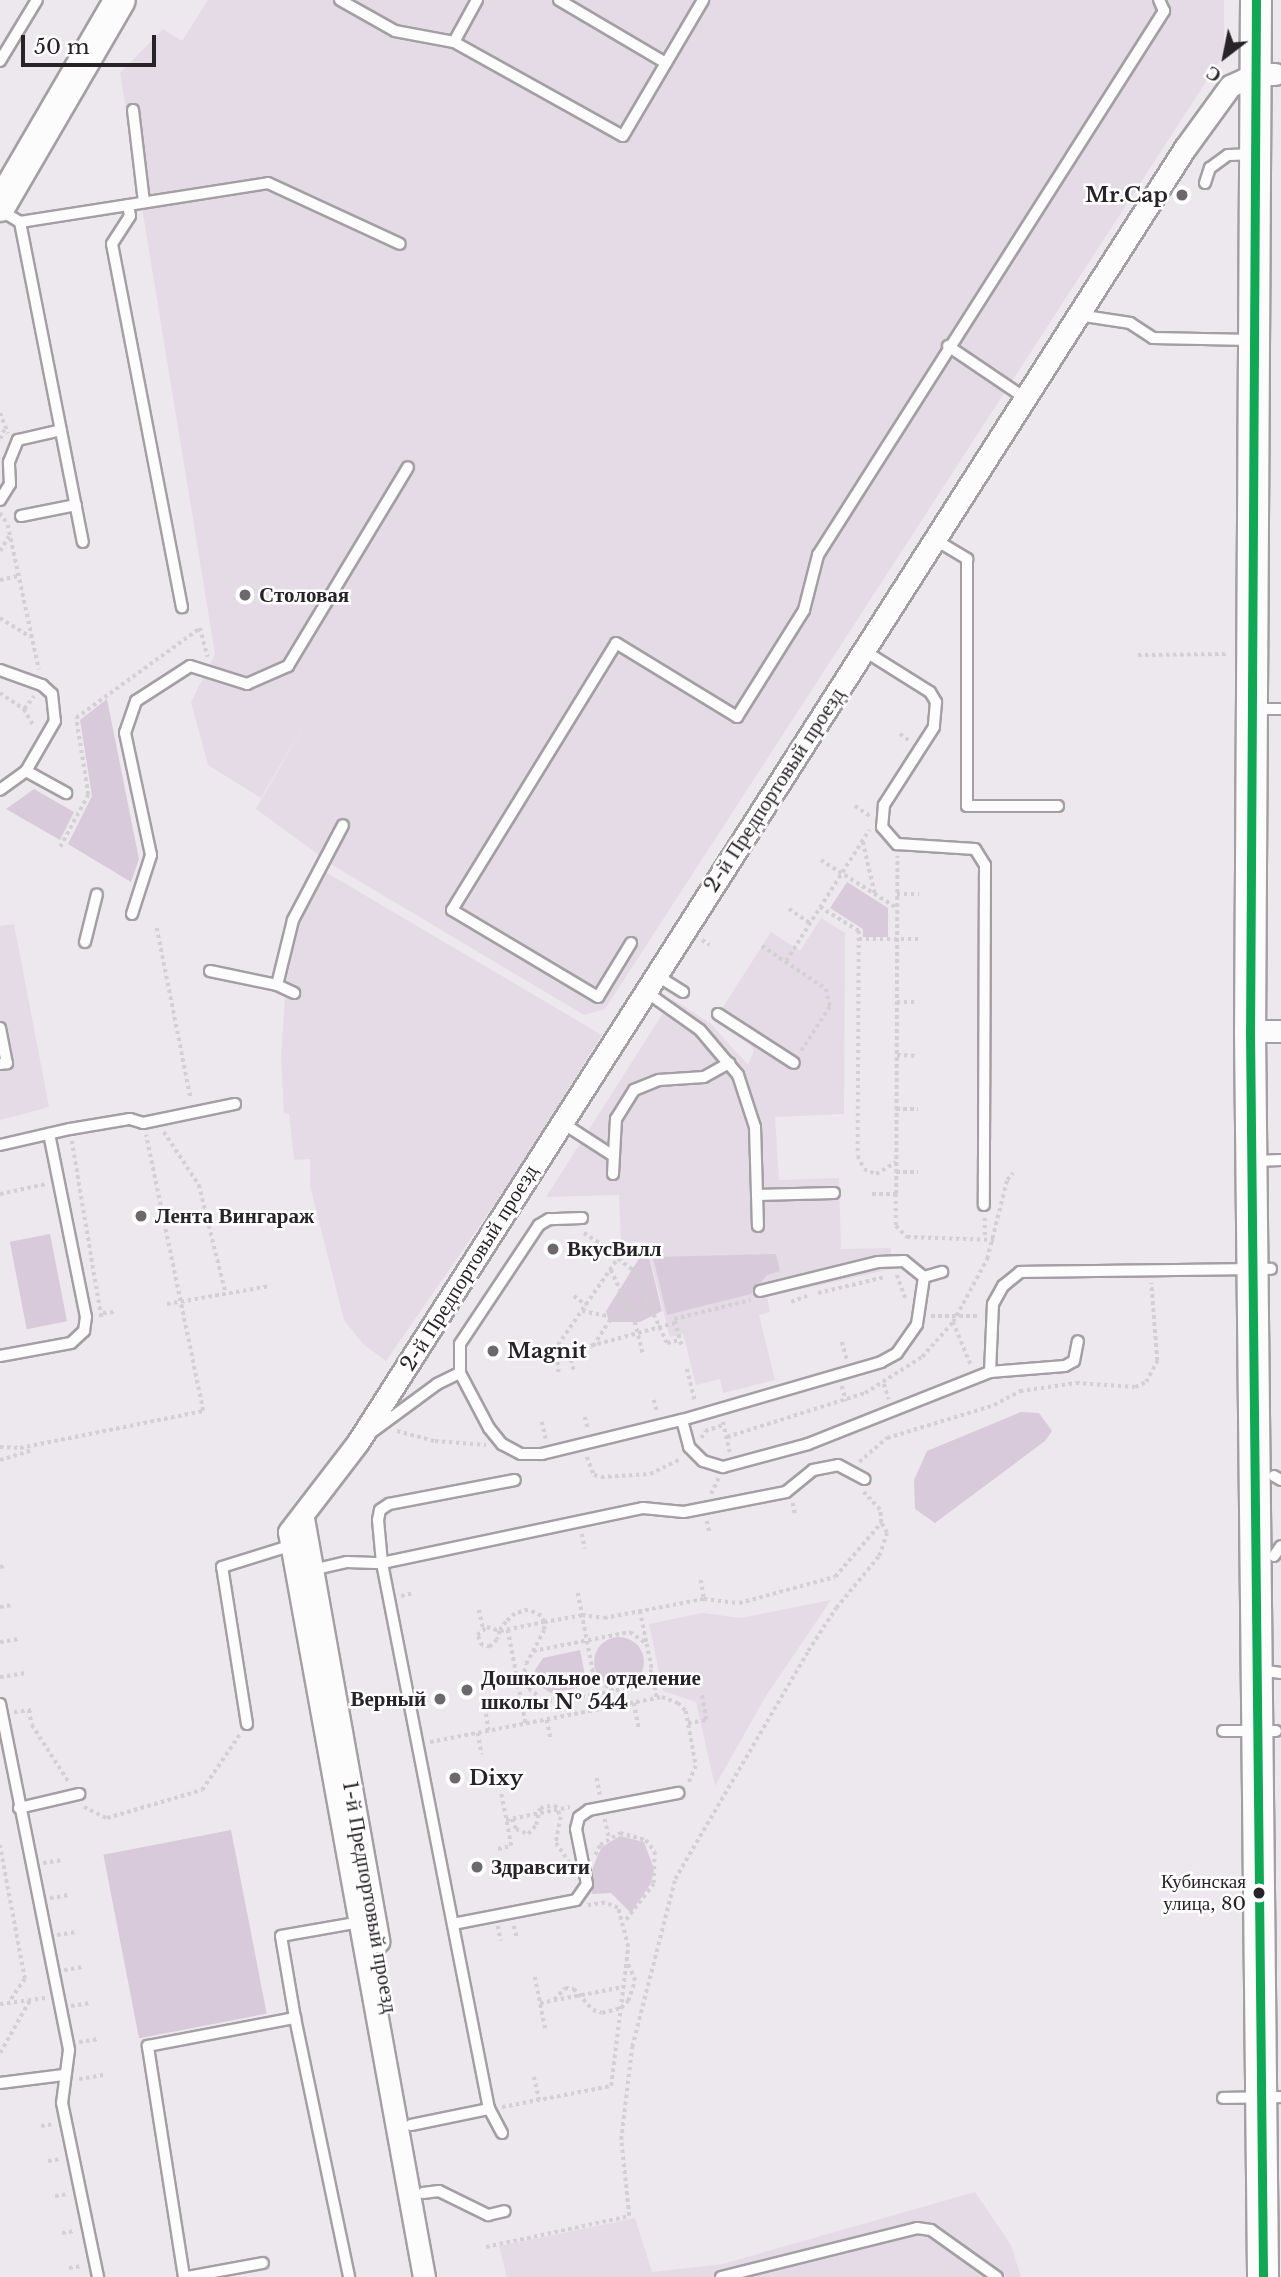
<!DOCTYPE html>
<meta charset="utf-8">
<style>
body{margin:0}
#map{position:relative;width:1281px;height:2277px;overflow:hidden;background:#ede8ed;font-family:"Libre Baskerville",serif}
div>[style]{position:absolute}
.built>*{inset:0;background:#e5dbe6}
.green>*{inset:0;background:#d8cada;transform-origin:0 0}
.round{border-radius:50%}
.path>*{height:3.5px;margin-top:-1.75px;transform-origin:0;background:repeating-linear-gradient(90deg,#d2d0d2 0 3.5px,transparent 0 7px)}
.roads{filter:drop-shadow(2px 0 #a39fa3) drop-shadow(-2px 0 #a39fa3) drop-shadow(0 2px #a39fa3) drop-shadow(0 -2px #a39fa3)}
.lane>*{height:10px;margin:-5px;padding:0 5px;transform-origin:5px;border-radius:5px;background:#fcfcfc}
.street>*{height:21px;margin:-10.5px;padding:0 10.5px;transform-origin:10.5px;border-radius:10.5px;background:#fcfcfc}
.secondary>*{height:30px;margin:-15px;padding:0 15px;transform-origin:15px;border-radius:15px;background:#fcfcfc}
.bus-1>*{height:9px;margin:-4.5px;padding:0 4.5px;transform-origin:4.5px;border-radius:4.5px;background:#10a855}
.dots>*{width:19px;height:19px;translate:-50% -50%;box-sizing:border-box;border:4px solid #fff;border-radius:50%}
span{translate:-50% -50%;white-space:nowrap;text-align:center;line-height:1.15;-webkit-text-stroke:5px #fff;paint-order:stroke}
.bus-label{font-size:19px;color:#272327}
.right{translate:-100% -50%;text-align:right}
.poi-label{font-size:21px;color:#272327;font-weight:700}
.left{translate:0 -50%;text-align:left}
.street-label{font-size:21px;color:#272327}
.north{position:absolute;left:1190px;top:21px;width:70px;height:70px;-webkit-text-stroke:5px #fff;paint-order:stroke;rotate:212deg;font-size:19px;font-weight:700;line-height:28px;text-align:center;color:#272327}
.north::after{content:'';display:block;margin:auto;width:24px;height:32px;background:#272327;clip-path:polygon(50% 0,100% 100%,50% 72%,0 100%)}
.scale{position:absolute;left:21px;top:35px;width:135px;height:32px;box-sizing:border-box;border:4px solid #272327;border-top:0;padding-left:9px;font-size:21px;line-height:24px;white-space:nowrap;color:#272327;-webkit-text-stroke:5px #fff;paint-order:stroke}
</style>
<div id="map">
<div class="built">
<i style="clip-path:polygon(208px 0,1224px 0,1224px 54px,605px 1009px,584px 1015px,334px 866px,256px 809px,312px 711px,261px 798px,208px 765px,191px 702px,215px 654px,120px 73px,163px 29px,182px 41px)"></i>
<i style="clip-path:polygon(322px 870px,602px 1035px,512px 1179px,386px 1361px,363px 1344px,344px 1320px,310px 1186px,310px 1159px,294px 1160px,289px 1114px,284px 1113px,281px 1058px,288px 949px)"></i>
<i style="clip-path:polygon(821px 918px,845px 933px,844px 1114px,775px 1117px,779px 1180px,839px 1178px,841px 1249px,891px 1248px,891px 1269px,767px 1297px,770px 1312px,759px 1315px,775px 1380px,723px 1393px,720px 1379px,696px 1385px,683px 1334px,670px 1337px,646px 1242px,621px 1242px,619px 1195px,546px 1197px,672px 999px,710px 1023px,748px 1065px,754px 1050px,749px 1044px,714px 1021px,771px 932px,800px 951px)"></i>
<i style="clip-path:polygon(14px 924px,49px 1107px,0 1120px,0 926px)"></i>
<i style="clip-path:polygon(831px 1600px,766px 1696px,715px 1786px,696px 1702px,663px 1691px,649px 1624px,702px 1613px,741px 1618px)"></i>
<i style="clip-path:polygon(975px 2192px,1011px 2245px,1021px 2277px,507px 2277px,499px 2246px,635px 2218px,652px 2272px,723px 2264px)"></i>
</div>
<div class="green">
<i style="clip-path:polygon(107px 699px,139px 859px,131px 882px,68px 844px,92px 796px,80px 720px)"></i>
<i style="clip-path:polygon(34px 789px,74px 812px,60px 840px,6px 809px)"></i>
<i style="clip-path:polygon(847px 882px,888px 908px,888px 937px,863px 937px,863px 929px,830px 908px)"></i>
<i style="left:50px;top:1234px;width:89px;height:41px;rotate:79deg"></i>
<i style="clip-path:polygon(643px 1252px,648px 1253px,662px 1311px,640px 1322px,609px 1322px,606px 1311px)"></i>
<i style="clip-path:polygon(776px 1254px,780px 1271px,767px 1275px,751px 1294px,667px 1315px,653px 1257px)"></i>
<i style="clip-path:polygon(1021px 1412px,1039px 1413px,1052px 1431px,1045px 1441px,935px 1523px,915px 1509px,914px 1480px,927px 1451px)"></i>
<i class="round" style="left:594px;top:1637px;width:50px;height:50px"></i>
<i style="clip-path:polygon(580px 1650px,587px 1686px,551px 1693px,538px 1685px,535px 1670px,543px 1658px)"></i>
<i style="left:231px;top:1830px;width:187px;height:130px;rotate:79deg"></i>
<i style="clip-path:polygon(620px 1836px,644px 1842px,654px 1869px,651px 1883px,631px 1913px,611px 1893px,592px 1894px,592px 1870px,597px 1857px,602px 1847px)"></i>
</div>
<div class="path">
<i style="left:0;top:413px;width:22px;rotate:68deg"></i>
<i style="left:0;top:439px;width:10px;rotate:-66deg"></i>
<i style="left:0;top:513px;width:14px;rotate:56deg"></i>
<i style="left:8px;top:525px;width:148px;rotate:77.9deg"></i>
<i style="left:0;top:551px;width:17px;rotate:-59deg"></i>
<i style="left:0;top:580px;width:18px;rotate:-13deg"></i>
<i style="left:0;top:618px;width:36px;rotate:32deg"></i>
<i style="left:1138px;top:655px;width:88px;rotate:-0.7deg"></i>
<i style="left:0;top:693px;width:29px;rotate:34deg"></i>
<i style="left:24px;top:709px;width:20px;rotate:60deg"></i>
<i style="left:24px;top:709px;width:16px;rotate:-52deg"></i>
<i style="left:900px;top:734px;width:12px;rotate:35deg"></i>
<i style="left:855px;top:806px;width:18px;rotate:34deg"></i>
<i style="left:863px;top:842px;width:53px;rotate:77deg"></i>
<i style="left:60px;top:847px;width:59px;rotate:-61.7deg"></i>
<i style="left:88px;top:795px;width:78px;rotate:-98.9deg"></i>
<i style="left:76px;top:718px;width:153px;rotate:-36deg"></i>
<i style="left:200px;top:628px;width:30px;rotate:75deg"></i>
<i style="left:821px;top:860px;width:90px;rotate:32.3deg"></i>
<i style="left:897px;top:894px;width:22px"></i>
<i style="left:820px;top:907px;width:46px;rotate:31.6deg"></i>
<i style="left:859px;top:931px;width:225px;rotate:90.3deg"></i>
<i style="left:858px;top:1156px;width:14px;rotate:65deg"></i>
<i style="left:864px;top:1169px;width:13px;rotate:23deg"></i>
<i style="left:876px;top:1174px;width:23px;rotate:-31deg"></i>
<i style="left:789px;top:909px;width:25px;rotate:34deg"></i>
<i style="left:157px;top:928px;width:175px;rotate:78.8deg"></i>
<i style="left:859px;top:939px;width:60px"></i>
<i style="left:702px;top:940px;width:9px;rotate:32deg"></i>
<i style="left:762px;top:946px;width:77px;rotate:33.9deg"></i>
<i style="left:826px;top:989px;width:18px;rotate:77deg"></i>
<i style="left:830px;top:1007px;width:54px;rotate:122.8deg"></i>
<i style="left:786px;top:961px;width:155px;rotate:-57.6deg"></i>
<i style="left:897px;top:1002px;width:21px"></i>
<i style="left:897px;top:1055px;width:21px;rotate:3deg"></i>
<i style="left:896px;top:1109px;width:22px"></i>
<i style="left:164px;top:1132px;width:64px;rotate:56.6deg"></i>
<i style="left:199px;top:1185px;width:112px;rotate:76.1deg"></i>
<i style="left:72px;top:1141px;width:181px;rotate:80.5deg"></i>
<i style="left:896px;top:1172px;width:22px"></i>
<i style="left:0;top:1194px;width:47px;rotate:-12.3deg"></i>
<i style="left:872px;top:1194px;width:24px"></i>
<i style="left:896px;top:1194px;width:338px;rotate:-89.8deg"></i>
<i style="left:896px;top:1194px;width:32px;rotate:90deg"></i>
<i style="left:896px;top:1226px;width:16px;rotate:45deg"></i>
<i style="left:907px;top:1237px;width:88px;rotate:2deg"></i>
<i style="left:985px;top:1218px;width:19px;rotate:90deg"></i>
<i style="left:584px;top:1233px;width:43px;rotate:32.6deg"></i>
<i style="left:620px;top:1256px;width:114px;rotate:124.7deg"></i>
<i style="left:555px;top:1350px;width:5px;rotate:68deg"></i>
<i style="left:557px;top:1355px;width:122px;rotate:-15.2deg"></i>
<i style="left:618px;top:1259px;width:19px;rotate:36deg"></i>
<i style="left:633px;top:1270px;width:81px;rotate:65deg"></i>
<i style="left:667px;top:1343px;width:13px;rotate:-13deg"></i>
<i style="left:611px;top:1270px;width:57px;rotate:65.2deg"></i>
<i style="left:635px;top:1322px;width:33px;rotate:76deg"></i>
<i style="left:897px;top:1275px;width:27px;rotate:70deg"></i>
<i style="left:818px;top:1293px;width:69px;rotate:-13.4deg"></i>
<i style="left:574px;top:1296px;width:15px;rotate:37deg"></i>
<i style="left:791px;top:1302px;width:17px;rotate:-21deg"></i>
<i style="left:167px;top:1304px;width:105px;rotate:-9.9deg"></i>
<i style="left:582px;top:1311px;width:31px;rotate:11deg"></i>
<i style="left:103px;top:1313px;width:12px;rotate:-5deg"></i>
<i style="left:931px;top:1316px;width:49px"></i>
<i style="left:953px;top:1322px;width:47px;rotate:67.3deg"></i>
<i style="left:842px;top:1342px;width:19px;rotate:74deg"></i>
<i style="left:681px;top:1345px;width:27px;rotate:-105deg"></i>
<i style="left:674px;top:1319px;width:79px;rotate:-13.9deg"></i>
<i style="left:593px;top:1346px;width:35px;rotate:-57deg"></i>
<i style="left:612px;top:1317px;width:39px;rotate:-24deg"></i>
<i style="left:569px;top:1353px;width:19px;rotate:74deg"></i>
<i style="left:557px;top:1355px;width:20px;rotate:84deg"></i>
<i style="left:687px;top:1369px;width:33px;rotate:76deg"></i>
<i style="left:884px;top:1384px;width:16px;rotate:72deg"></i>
<i style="left:842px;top:1386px;width:16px;rotate:75deg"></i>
<i style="left:654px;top:1400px;width:12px;rotate:76deg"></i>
<i style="left:585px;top:1417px;width:12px;rotate:76deg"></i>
<i style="left:542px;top:1422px;width:17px;rotate:77deg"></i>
<i style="left:723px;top:1422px;width:31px;rotate:77deg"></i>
<i style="left:397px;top:1431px;width:39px;rotate:15deg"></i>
<i style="left:435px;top:1441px;width:51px;rotate:4.5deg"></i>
<i style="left:727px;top:1437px;width:145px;rotate:-17.7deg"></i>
<i style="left:865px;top:1393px;width:67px;rotate:-32.3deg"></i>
<i style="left:922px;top:1357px;width:47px;rotate:-48.5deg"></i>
<i style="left:953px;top:1322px;width:72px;rotate:-61.6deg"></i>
<i style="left:987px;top:1259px;width:81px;rotate:-75.8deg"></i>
<i style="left:1007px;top:1180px;width:9px;rotate:-49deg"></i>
<i style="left:701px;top:1438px;width:8px;rotate:-60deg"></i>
<i style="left:705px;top:1431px;width:19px;rotate:-18deg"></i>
<i style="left:0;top:1447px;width:20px;rotate:3deg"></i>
<i style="left:20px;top:1448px;width:187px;rotate:-11.4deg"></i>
<i style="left:203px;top:1411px;width:282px;rotate:-101.7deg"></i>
<i style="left:587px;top:1457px;width:19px;rotate:69deg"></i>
<i style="left:594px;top:1475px;width:7px;rotate:16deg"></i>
<i style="left:601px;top:1477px;width:49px;rotate:-3.5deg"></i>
<i style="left:650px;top:1474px;width:34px;rotate:-26deg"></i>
<i style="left:0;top:1460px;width:34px;rotate:-17deg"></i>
<i style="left:859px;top:1462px;width:37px;rotate:-41deg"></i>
<i style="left:887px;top:1438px;width:112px;rotate:-17.1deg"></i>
<i style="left:994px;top:1405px;width:30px;rotate:-28deg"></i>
<i style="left:1020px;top:1391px;width:57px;rotate:-8.1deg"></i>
<i style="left:1076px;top:1383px;width:59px;rotate:3.9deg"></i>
<i style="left:1135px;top:1387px;width:12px;rotate:-24deg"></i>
<i style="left:1146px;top:1382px;width:24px;rotate:-62deg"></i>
<i style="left:1157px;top:1361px;width:78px;rotate:-94.4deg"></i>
<i style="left:711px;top:1494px;width:17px;rotate:-65deg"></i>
<i style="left:793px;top:1503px;width:11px;rotate:80deg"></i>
<i style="left:707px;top:1521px;width:13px;rotate:77deg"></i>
<i style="left:582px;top:1534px;width:15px;rotate:79deg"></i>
<i style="left:0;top:1567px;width:4px;rotate:-14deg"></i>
<i style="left:701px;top:1580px;width:19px;rotate:81deg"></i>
<i style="left:578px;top:1593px;width:86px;rotate:79.2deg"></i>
<i style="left:594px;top:1677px;width:24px;rotate:36deg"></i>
<i style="left:401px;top:1596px;width:12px;rotate:-14deg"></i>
<i style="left:0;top:1607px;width:12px;rotate:-9deg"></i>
<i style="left:479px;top:1610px;width:18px;rotate:77deg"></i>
<i style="left:640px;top:1611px;width:33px;rotate:78deg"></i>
<i style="left:508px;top:1630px;width:96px;rotate:79.2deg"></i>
<i style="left:0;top:1642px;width:19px;rotate:-9deg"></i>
<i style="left:533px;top:1651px;width:99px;rotate:-11.1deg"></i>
<i style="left:630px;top:1632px;width:21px;rotate:35deg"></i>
<i style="left:647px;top:1644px;width:26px;rotate:79deg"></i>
<i style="left:652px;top:1670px;width:20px;rotate:127deg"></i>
<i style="left:640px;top:1686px;width:83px;rotate:168.8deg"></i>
<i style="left:559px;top:1702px;width:17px;rotate:-173deg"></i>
<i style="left:542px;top:1700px;width:17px;rotate:-140deg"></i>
<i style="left:529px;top:1689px;width:18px;rotate:-106deg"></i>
<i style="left:524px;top:1672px;width:8px;rotate:-76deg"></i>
<i style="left:526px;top:1664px;width:38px;rotate:-62deg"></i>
<i style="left:544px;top:1630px;width:8px;rotate:-90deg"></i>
<i style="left:544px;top:1622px;width:7px;rotate:-117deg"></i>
<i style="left:541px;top:1616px;width:14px;rotate:-155deg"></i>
<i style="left:528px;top:1610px;width:14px;rotate:163deg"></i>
<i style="left:515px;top:1614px;width:12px;rotate:138deg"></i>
<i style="left:506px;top:1622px;width:11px;rotate:124deg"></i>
<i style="left:500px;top:1631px;width:9px;rotate:108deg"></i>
<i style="left:497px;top:1640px;width:10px;rotate:135deg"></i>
<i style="left:490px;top:1647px;width:8px;rotate:-173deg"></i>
<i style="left:482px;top:1646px;width:12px;rotate:-114deg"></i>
<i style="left:477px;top:1635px;width:13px;rotate:-39deg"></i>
<i style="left:487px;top:1627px;width:14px;rotate:17deg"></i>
<i style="left:500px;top:1631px;width:45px;rotate:-11.6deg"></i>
<i style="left:544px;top:1622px;width:39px;rotate:-10deg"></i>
<i style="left:582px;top:1615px;width:22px;rotate:8deg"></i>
<i style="left:604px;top:1618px;width:102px;rotate:-10.8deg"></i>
<i style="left:704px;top:1599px;width:35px;rotate:7deg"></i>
<i style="left:739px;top:1603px;width:99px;rotate:-15.2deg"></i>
<i style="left:835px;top:1577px;width:71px;rotate:-49.6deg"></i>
<i style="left:881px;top:1523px;width:13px;rotate:-94deg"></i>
<i style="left:880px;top:1510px;width:25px;rotate:-133deg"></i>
<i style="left:652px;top:1673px;width:25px;rotate:79deg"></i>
<i style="left:0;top:1677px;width:26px;rotate:-9deg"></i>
<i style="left:518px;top:1682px;width:16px;rotate:-11deg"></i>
<i style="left:559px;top:1702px;width:15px;rotate:79deg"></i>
<i style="left:634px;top:1703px;width:26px;rotate:79deg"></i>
<i style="left:485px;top:1707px;width:24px;rotate:81deg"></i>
<i style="left:29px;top:1710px;width:15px;rotate:79deg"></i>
<i style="left:32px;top:1725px;width:70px;rotate:57.2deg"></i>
<i style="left:14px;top:1712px;width:19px;rotate:-6deg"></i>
<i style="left:547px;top:1720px;width:21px;rotate:79deg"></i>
<i style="left:688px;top:1723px;width:18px;rotate:-9deg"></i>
<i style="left:706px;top:1720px;width:27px;rotate:-100deg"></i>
<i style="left:478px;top:1733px;width:22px;rotate:80deg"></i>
<i style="left:430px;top:1742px;width:236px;rotate:-11deg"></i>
<i style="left:662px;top:1697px;width:17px;rotate:21deg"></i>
<i style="left:678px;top:1703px;width:11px;rotate:45deg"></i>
<i style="left:686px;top:1711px;width:56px;rotate:79.7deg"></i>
<i style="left:696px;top:1766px;width:21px;rotate:113deg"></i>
<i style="left:597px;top:1778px;width:17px;rotate:80deg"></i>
<i style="left:84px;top:1807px;width:25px;rotate:26deg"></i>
<i style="left:107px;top:1818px;width:99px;rotate:-16.4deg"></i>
<i style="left:202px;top:1790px;width:68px;rotate:-55.8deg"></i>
<i style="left:512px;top:1819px;width:11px;rotate:68deg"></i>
<i style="left:516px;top:1829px;width:13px;rotate:23deg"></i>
<i style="left:528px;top:1834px;width:12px;rotate:-48deg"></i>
<i style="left:536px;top:1825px;width:17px;rotate:-77deg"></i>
<i style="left:540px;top:1808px;width:15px;rotate:-11deg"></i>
<i style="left:555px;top:1805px;width:13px;rotate:63deg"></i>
<i style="left:561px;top:1817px;width:26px;rotate:101deg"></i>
<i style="left:556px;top:1843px;width:24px;rotate:55deg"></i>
<i style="left:605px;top:1819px;width:19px;rotate:78deg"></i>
<i style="left:506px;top:1820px;width:65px;rotate:-11.5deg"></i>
<i style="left:0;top:1845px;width:136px;rotate:79.4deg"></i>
<i style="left:25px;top:1979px;width:29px;rotate:124deg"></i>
<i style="left:498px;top:1849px;width:13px;rotate:-13deg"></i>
<i style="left:511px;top:1846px;width:54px;rotate:-100.7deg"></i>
<i style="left:595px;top:1855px;width:11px;rotate:-63deg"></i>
<i style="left:600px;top:1845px;width:23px;rotate:-31deg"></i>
<i style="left:620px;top:1833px;width:27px;rotate:15deg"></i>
<i style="left:646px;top:1840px;width:15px;rotate:53deg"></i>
<i style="left:655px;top:1852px;width:32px;rotate:92deg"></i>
<i style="left:654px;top:1884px;width:49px;rotate:127.6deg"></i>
<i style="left:43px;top:1863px;width:19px;rotate:-9deg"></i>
<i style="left:50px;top:1898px;width:19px;rotate:-9deg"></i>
<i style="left:498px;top:1926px;width:15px;rotate:79deg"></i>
<i style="left:514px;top:1926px;width:12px;rotate:76deg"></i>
<i style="left:57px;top:1935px;width:19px;rotate:-9deg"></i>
<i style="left:64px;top:1970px;width:19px;rotate:-9deg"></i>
<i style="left:535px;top:1977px;width:56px;rotate:78.7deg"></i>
<i style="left:554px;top:2000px;width:16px;rotate:-47deg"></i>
<i style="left:565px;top:1988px;width:9px;rotate:6deg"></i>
<i style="left:574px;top:1989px;width:28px;rotate:48deg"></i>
<i style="left:593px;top:2010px;width:9px;rotate:18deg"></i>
<i style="left:602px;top:2013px;width:20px;rotate:-15deg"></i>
<i style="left:621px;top:2008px;width:10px;rotate:-45deg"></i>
<i style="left:628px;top:2001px;width:21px;rotate:-71deg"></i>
<i style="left:635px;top:1981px;width:21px;rotate:-113deg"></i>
<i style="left:540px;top:2003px;width:85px;rotate:-10.9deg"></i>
<i style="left:0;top:2004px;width:46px;rotate:-7.4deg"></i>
<i style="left:71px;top:2006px;width:19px;rotate:-9deg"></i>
<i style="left:79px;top:2042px;width:18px;rotate:-9deg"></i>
<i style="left:0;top:2053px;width:61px;rotate:-60.5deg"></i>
<i style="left:534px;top:2077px;width:23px;rotate:77deg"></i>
<i style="left:79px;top:2079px;width:25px;rotate:-9deg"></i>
<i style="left:502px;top:2107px;width:111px;rotate:-10.9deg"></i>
<i style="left:611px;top:2086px;width:140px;rotate:-83deg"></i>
<i style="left:628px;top:1947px;width:40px;rotate:-104.4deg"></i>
<i style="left:618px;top:1908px;width:14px;rotate:-159deg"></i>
<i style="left:605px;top:1903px;width:18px;rotate:171deg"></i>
<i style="left:41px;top:2126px;width:12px;rotate:-9deg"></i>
<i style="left:48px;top:2161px;width:12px;rotate:-9deg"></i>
<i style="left:55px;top:2196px;width:12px;rotate:-9deg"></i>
<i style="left:62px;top:2233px;width:12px;rotate:-9deg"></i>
<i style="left:486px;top:2247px;width:146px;rotate:-12.2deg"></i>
<i style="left:629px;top:2216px;width:76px;rotate:-96deg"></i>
<i style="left:621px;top:2140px;width:94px;rotate:-83.3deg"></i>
<i style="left:632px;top:2047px;width:173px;rotate:-75.6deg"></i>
<i style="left:675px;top:1879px;width:264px;rotate:-59.7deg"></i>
<i style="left:808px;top:1651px;width:51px;rotate:-56.9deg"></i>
<i style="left:836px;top:1608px;width:67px;rotate:-50.4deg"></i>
<i style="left:879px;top:1556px;width:24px;rotate:-71deg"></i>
<i style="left:887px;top:1533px;width:12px;rotate:-121deg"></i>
<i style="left:69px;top:2268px;width:12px;rotate:-9deg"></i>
</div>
<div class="roads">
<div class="lane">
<i style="left:340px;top:0;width:63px;rotate:29.4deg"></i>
<i style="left:395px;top:31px;width:60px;rotate:10.6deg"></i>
<i style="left:454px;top:42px;width:193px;rotate:29.1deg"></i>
<i style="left:623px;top:136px;width:158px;rotate:-59.5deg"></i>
<i style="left:559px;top:0;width:124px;rotate:30.5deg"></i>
<i style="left:454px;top:42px;width:48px;rotate:-61.3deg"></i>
<i style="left:0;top:61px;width:71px;rotate:-58.8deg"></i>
<i style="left:133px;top:110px;width:93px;rotate:83.2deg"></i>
<i style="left:1205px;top:183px;width:16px;rotate:-72deg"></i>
<i style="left:1210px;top:168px;width:22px;rotate:-36deg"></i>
<i style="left:1228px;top:155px;width:24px;rotate:-2deg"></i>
<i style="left:128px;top:205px;width:11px;rotate:80deg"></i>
<i style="left:130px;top:216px;width:33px;rotate:123deg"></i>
<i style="left:112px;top:244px;width:370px;rotate:79.1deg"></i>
<i style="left:0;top:210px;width:23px;rotate:31deg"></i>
<i style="left:20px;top:222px;width:326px;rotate:78.9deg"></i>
<i style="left:20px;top:222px;width:251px;rotate:-8.9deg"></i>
<i style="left:268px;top:183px;width:145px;rotate:24.8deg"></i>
<i style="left:1078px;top:315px;width:53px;rotate:8.7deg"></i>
<i style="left:1130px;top:323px;width:27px;rotate:33deg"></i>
<i style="left:1153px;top:338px;width:98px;rotate:1.2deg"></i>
<i style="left:948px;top:346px;width:93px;rotate:34deg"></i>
<i style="left:0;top:500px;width:19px;rotate:-58deg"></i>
<i style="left:10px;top:484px;width:22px;rotate:-93deg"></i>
<i style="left:9px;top:462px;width:24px;rotate:-68deg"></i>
<i style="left:18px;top:440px;width:44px;rotate:-13.1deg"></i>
<i style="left:21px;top:516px;width:56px;rotate:-11.3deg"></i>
<i style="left:934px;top:539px;width:39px;rotate:31deg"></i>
<i style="left:967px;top:559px;width:247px;rotate:90deg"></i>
<i style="left:967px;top:806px;width:91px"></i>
<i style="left:863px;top:650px;width:79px;rotate:32.1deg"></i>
<i style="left:930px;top:692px;width:12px;rotate:59deg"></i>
<i style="left:936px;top:702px;width:25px;rotate:95deg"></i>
<i style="left:934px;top:727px;width:93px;rotate:122.7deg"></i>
<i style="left:884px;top:805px;width:22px;rotate:95deg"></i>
<i style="left:882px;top:827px;width:23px;rotate:49deg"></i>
<i style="left:897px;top:844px;width:78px;rotate:3.7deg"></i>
<i style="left:975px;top:849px;width:19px;rotate:58deg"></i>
<i style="left:985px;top:865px;width:340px;rotate:90.2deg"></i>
<i style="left:0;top:670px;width:45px;rotate:19.7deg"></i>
<i style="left:42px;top:685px;width:13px;rotate:42deg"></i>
<i style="left:52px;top:694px;width:27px;rotate:84deg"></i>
<i style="left:55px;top:721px;width:58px;rotate:120.1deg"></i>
<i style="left:26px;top:771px;width:32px;rotate:144deg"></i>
<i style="left:1254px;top:709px;width:27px"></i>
<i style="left:26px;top:771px;width:46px;rotate:28.8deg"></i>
<i style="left:132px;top:914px;width:62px;rotate:-72.1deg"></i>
<i style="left:151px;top:855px;width:125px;rotate:-102deg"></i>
<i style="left:125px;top:733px;width:34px;rotate:-71deg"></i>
<i style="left:136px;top:701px;width:64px;rotate:-32.9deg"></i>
<i style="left:190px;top:666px;width:60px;rotate:17.5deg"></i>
<i style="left:247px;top:684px;width:45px;rotate:-23.7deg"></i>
<i style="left:288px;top:666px;width:232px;rotate:-58.9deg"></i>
<i style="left:85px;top:942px;width:49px;rotate:-76deg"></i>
<i style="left:631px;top:943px;width:63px;rotate:121.4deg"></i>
<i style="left:598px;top:997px;width:170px;rotate:-149.2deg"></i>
<i style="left:452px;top:910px;width:313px;rotate:-58.4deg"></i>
<i style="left:616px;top:643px;width:142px;rotate:31.4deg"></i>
<i style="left:737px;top:717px;width:126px;rotate:-57.9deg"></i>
<i style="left:804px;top:610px;width:57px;rotate:-75.7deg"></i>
<i style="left:818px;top:555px;width:645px;rotate:-57.54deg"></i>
<i style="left:1164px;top:11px;width:12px;rotate:-114deg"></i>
<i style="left:210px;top:971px;width:68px;rotate:11.8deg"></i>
<i style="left:277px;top:985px;width:19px;rotate:25deg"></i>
<i style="left:656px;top:975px;width:32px;rotate:32deg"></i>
<i style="left:277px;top:985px;width:67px;rotate:-76.2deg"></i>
<i style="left:293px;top:920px;width:107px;rotate:-62.2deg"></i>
<i style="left:645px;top:991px;width:67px;rotate:35.3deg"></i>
<i style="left:700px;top:1030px;width:59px;rotate:49.8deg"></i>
<i style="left:738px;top:1075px;width:55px;rotate:71.9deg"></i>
<i style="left:755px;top:1127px;width:99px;rotate:88.3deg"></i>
<i style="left:718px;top:1014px;width:90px;rotate:32.8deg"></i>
<i style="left:0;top:1028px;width:36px;rotate:79deg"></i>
<i style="left:7px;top:1063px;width:7px;rotate:172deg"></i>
<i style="left:561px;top:1122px;width:61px;rotate:32.9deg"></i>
<i style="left:0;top:1145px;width:72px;rotate:-12.9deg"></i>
<i style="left:70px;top:1129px;width:61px;rotate:-9.5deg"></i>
<i style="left:130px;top:1119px;width:14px;rotate:17deg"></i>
<i style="left:143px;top:1123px;width:94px;rotate:-11.7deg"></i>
<i style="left:1254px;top:1161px;width:27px;rotate:-2deg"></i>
<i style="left:613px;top:1174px;width:55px;rotate:-86.9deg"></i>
<i style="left:616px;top:1119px;width:34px;rotate:-58deg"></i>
<i style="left:634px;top:1090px;width:27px;rotate:-22deg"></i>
<i style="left:659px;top:1080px;width:45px;rotate:-3.8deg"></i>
<i style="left:704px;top:1077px;width:29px;rotate:-29deg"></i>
<i style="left:757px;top:1195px;width:77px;rotate:-1.5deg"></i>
<i style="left:582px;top:1218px;width:33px;rotate:178deg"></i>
<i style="left:549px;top:1219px;width:12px;rotate:149deg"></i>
<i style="left:539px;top:1225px;width:143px;rotate:123.6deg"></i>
<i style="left:460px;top:1344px;width:29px;rotate:90deg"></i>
<i style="left:460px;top:1373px;width:62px;rotate:62.2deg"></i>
<i style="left:489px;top:1428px;width:21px;rotate:51deg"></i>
<i style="left:502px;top:1444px;width:21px;rotate:28deg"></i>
<i style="left:521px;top:1454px;width:21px"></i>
<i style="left:542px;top:1454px;width:144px;rotate:-13.7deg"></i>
<i style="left:682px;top:1420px;width:207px;rotate:-16.2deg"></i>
<i style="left:881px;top:1362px;width:18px;rotate:-29deg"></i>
<i style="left:897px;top:1353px;width:35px;rotate:-55deg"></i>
<i style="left:917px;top:1324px;width:48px;rotate:-81.5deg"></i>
<i style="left:924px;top:1277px;width:19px;rotate:-16deg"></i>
<i style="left:760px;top:1291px;width:122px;rotate:-13.8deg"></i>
<i style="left:878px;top:1262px;width:26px;rotate:-2deg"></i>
<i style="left:904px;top:1261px;width:26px;rotate:39deg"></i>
<i style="left:0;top:1356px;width:72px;rotate:-10.4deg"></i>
<i style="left:71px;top:1343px;width:18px;rotate:-43deg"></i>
<i style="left:84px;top:1331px;width:14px;rotate:-82deg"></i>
<i style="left:86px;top:1317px;width:187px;rotate:-101.4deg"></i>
<i style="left:990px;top:1372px;width:75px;rotate:-4.6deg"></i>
<i style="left:1065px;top:1366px;width:10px;rotate:-29deg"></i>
<i style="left:1074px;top:1361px;width:20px;rotate:-79deg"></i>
<i style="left:682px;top:1420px;width:28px;rotate:75deg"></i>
<i style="left:689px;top:1447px;width:20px;rotate:45deg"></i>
<i style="left:703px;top:1461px;width:21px;rotate:17deg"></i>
<i style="left:723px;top:1467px;width:88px;rotate:-15.1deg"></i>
<i style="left:808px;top:1444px;width:196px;rotate:-21.6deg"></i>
<i style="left:990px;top:1372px;width:68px;rotate:-87.5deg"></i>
<i style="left:993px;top:1304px;width:21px;rotate:-61deg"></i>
<i style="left:1003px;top:1286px;width:22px;rotate:-39deg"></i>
<i style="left:1020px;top:1272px;width:251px;rotate:-0.7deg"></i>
<i style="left:372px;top:1432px;width:81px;rotate:-36.4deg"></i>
<i style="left:437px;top:1384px;width:25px;rotate:-26deg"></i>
<i style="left:1274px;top:1476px;width:8px;rotate:30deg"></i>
<i style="left:1274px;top:1556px;width:12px;rotate:-55deg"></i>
<i style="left:312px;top:1570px;width:36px;rotate:-13deg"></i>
<i style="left:347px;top:1562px;width:35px;rotate:2deg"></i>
<i style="left:382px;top:1563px;width:267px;rotate:-11.9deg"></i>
<i style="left:643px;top:1508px;width:41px;rotate:5.6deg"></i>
<i style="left:684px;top:1512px;width:104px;rotate:-11.1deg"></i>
<i style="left:786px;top:1492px;width:35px;rotate:-39deg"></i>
<i style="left:813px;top:1470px;width:25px;rotate:-11deg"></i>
<i style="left:838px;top:1465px;width:30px;rotate:28deg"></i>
<i style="left:1259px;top:1670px;width:22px;rotate:8deg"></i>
<i style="left:0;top:1704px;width:353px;rotate:78.7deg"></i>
<i style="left:69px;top:2050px;width:53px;rotate:97.5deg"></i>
<i style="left:62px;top:2103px;width:178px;rotate:78.3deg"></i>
<i style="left:247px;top:1724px;width:159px;rotate:-99deg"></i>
<i style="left:222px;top:1567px;width:73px;rotate:-17.4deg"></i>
<i style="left:1223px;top:1731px;width:53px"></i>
<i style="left:19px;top:1808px;width:62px;rotate:-13.1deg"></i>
<i style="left:453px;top:1924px;width:125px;rotate:-11deg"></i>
<i style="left:576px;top:1900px;width:19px;rotate:-55deg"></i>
<i style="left:587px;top:1884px;width:56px;rotate:-101.3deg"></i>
<i style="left:576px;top:1829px;width:12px;rotate:-76deg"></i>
<i style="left:579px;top:1817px;width:12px;rotate:-35deg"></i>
<i style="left:589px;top:1810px;width:91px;rotate:-10.8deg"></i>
<i style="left:295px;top:2018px;width:265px;rotate:78.2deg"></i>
<i style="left:0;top:2083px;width:64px;rotate:-7.2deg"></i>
<i style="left:1223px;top:2098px;width:57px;rotate:-1deg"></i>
<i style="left:411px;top:2125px;width:80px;rotate:-11.6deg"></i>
<i style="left:502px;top:2133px;width:27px;rotate:-118deg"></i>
<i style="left:489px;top:2109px;width:556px;rotate:-101.09deg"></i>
<i style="left:382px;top:1563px;width:43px;rotate:-95.3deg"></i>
<i style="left:378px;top:1520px;width:10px;rotate:-79deg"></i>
<i style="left:380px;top:1510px;width:11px;rotate:-34deg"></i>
<i style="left:389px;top:1504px;width:128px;rotate:-10.8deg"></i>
<i style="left:423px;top:2193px;width:16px;rotate:-7deg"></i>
<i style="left:439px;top:2191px;width:55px;rotate:26.1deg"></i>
<i style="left:488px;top:2215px;width:17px;rotate:-13deg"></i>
<i style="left:184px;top:2277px;width:234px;rotate:-98.9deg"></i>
<i style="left:148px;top:2046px;width:150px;rotate:-10.8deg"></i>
<i style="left:295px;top:2018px;width:83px;rotate:-99.7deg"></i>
<i style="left:281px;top:1936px;width:80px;rotate:-10deg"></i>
<i style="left:187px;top:2277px;width:77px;rotate:-10.4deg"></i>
<i style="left:721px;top:2277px;width:202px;rotate:-14deg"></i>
<i style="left:917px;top:2228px;width:14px;rotate:8deg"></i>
<i style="left:931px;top:2230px;width:81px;rotate:35.5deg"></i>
</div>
<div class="street">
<i style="left:1250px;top:1031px;width:31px"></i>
<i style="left:303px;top:1518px;width:430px;rotate:79.9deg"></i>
<i style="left:424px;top:2277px;width:757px;rotate:-100.27deg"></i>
<i style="left:289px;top:1532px;width:113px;rotate:-52.5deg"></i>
<i style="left:358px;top:1442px;width:1536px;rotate:-57.42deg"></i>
<i style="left:1185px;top:148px;width:77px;rotate:-54deg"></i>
<i style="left:1230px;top:86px;width:29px;rotate:-25deg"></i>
<i style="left:1256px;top:74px;width:19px"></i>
</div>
<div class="secondary">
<i style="left:1256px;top:0;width:1031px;rotate:90.33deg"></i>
<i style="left:1250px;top:1031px;width:1246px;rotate:89.4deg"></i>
<i style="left:0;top:206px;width:238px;rotate:-59.8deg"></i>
</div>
</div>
<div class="bus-1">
<i style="left:1256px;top:0;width:1031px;rotate:90.33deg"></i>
<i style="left:1250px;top:1031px;width:1246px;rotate:89.4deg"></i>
</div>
<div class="dots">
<i style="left:1182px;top:195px;background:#6c686c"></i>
<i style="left:245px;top:595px;background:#6c686c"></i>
<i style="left:141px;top:1216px;background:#6c686c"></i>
<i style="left:553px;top:1249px;background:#6c686c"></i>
<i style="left:493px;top:1351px;background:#6c686c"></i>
<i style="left:467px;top:1690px;background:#6c686c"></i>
<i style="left:440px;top:1699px;background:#6c686c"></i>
<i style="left:455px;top:1778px;background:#6c686c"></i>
<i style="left:477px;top:1867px;background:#6c686c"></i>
<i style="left:1259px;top:1893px;background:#272327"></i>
</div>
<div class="bus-label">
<span class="right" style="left:1246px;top:1893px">Кубинская<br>улица, 80</span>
</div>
<div class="poi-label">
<span class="right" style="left:1168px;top:195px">Mr.Cap</span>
<span class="left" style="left:259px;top:595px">Столовая</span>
<span class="left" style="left:155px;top:1216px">Лента Вингараж</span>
<span class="left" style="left:567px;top:1249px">ВкусВилл</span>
<span class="left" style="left:507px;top:1351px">Magnit</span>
<span class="left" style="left:481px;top:1690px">Дошкольное отделение<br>школы № 544</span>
<span class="right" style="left:426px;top:1699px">Верный</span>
<span class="left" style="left:469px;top:1778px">Dixy</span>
<span class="left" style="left:491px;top:1867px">Здравсити</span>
</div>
<div class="street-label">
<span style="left:774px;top:790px;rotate:-57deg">2-й Предпортовый проезд</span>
<span style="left:469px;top:1268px;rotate:-58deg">2-й Предпортовый проезд</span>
<span style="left:370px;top:1897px;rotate:80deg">1-й Предпортовый проезд</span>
</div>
<div class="north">С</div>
<div class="scale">50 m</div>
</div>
